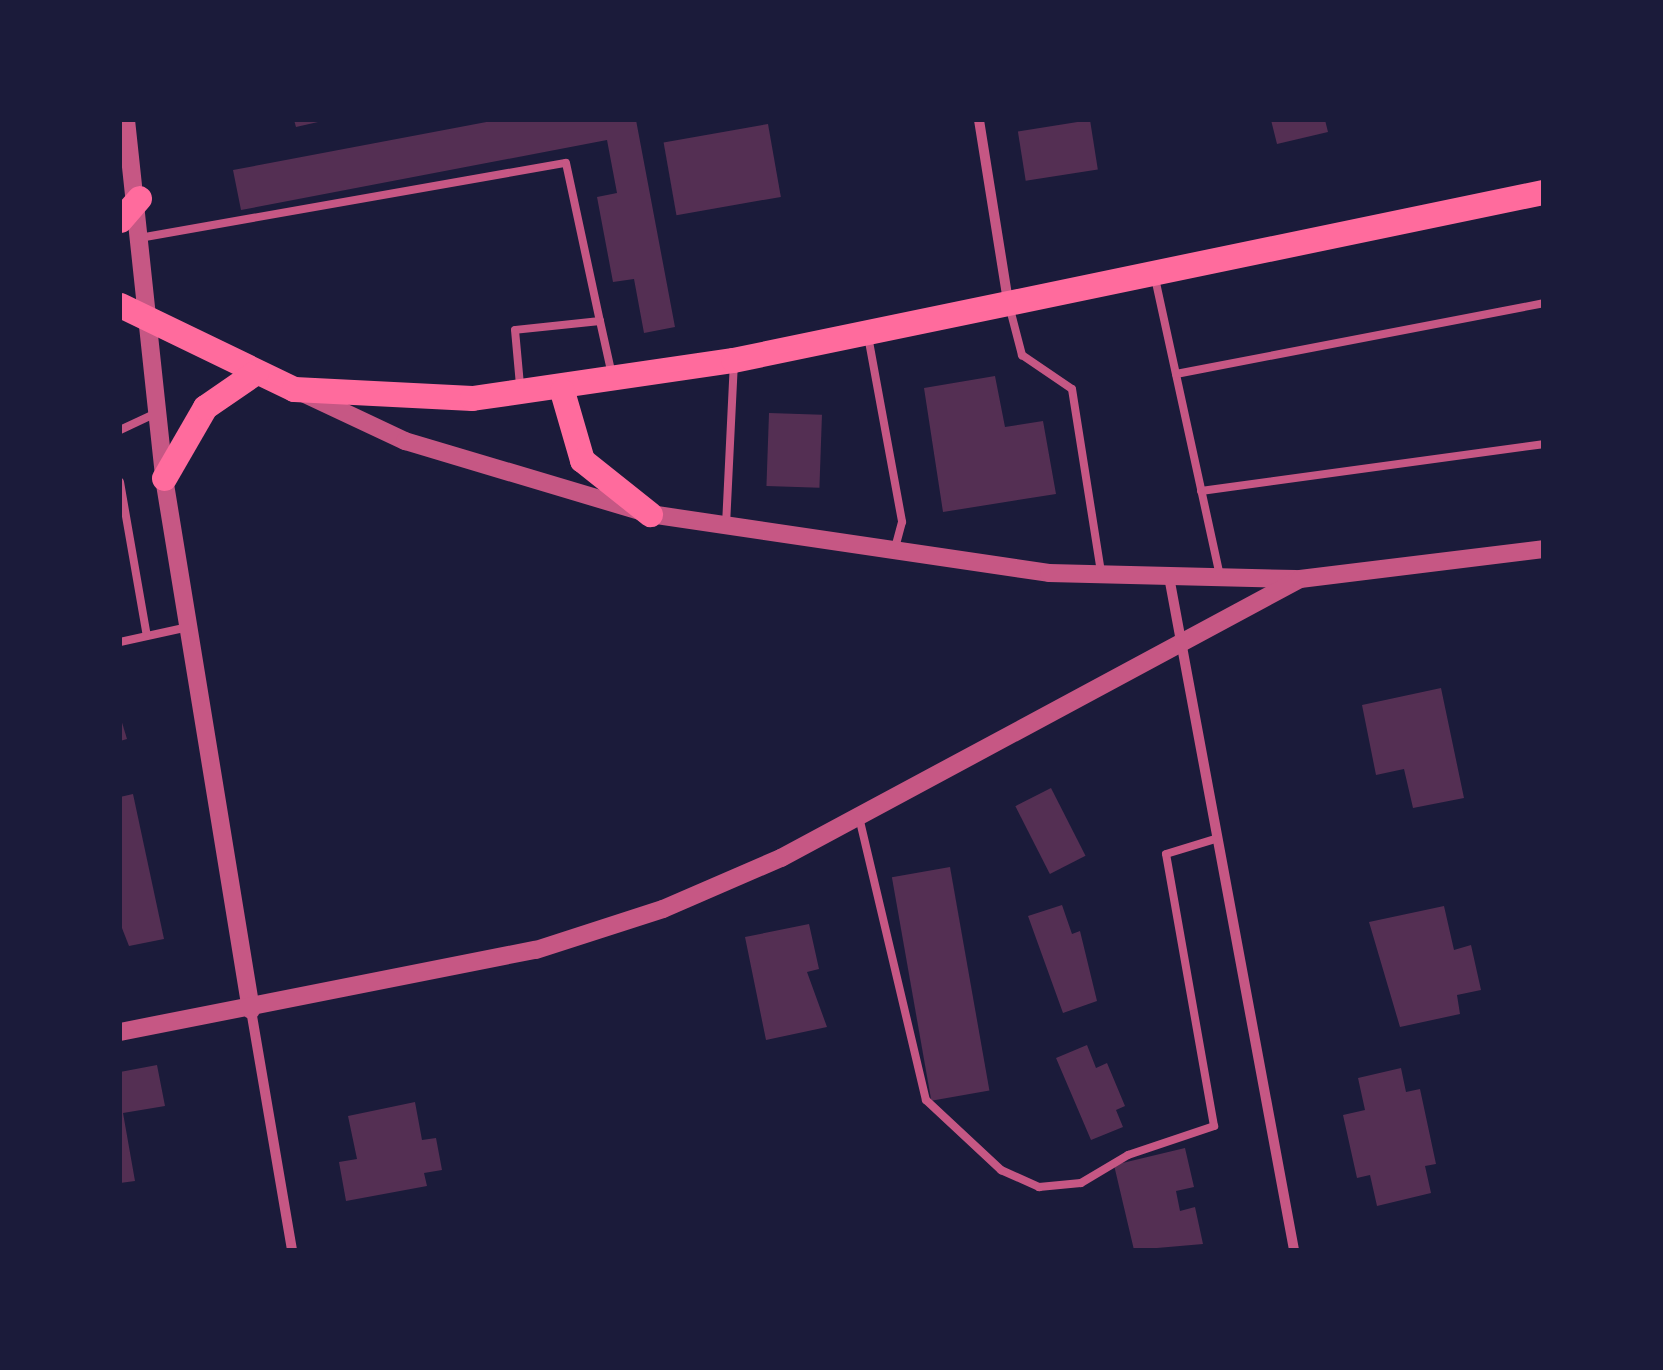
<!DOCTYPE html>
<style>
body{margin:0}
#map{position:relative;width:1663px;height:1370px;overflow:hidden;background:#1b1b3a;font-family:Lato,sans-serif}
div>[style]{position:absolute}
.building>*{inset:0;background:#542f53;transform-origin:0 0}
.service>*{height:8px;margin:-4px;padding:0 4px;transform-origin:4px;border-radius:4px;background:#c65784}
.minor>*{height:10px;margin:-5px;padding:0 5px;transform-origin:5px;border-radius:5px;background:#c65784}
.tertiary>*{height:18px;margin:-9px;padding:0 9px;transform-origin:9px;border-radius:9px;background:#c65784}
.primary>*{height:25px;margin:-12.5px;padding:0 12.5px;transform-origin:12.5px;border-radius:12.5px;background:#ff6b9d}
span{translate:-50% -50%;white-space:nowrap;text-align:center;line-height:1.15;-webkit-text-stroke:8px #1b1b3a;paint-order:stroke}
.frame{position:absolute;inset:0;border:122px solid #1b1b3a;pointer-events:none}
</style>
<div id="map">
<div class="building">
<i style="clip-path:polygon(294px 120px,318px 120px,318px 122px,296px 127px)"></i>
<i style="clip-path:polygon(497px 120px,636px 120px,675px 327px,644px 333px,634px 279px,613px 282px,597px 197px,617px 193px,607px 140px,241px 210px,233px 170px)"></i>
<i style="left:1090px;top:120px;width:50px;height:73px;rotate:81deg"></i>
<i style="clip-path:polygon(1271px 120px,1325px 120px,1328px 132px,1277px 144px)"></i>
<i style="left:768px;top:124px;width:74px;height:106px;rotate:80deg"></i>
<i style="clip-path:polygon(995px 376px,1005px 427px,1043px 421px,1056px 494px,943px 512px,924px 388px)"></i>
<i style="left:769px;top:413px;width:53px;height:73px;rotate:2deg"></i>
<i style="clip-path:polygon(1441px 688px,1464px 798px,1413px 808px,1404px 769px,1376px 775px,1362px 705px)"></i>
<i style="clip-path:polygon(120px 716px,127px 739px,120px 741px)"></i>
<i style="left:1051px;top:788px;width:76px;height:40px;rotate:63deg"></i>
<i style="clip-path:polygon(133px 794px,164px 939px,129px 946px,120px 923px,120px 797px)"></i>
<i style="left:950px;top:867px;width:227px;height:59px;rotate:80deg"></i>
<i style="clip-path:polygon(1062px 905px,1072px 934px,1080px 931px,1097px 1001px,1063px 1013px,1028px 916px)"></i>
<i style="clip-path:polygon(1444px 906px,1454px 950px,1471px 945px,1481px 990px,1457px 995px,1460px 1014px,1400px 1027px,1369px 922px)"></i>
<i style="clip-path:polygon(809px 924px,819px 969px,807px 972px,827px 1027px,766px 1040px,745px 937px)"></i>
<i style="clip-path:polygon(1087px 1045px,1096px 1068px,1107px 1063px,1125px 1106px,1116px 1110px,1123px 1127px,1091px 1140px,1056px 1058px)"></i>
<i style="clip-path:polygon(157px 1065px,165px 1106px,123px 1113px,135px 1181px,120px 1183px,120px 1072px)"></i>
<i style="clip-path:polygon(1401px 1068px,1406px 1092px,1420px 1089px,1436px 1164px,1425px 1166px,1431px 1193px,1377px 1206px,1370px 1175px,1357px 1178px,1343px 1115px,1365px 1110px,1358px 1078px)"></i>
<i style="clip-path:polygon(415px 1102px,422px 1140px,436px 1138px,442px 1170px,424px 1173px,427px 1186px,346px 1201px,339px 1162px,357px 1159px,348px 1116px)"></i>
<i style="clip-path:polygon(1185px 1148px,1194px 1187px,1176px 1191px,1180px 1211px,1195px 1207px,1203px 1244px,1134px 1250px,1114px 1165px)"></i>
</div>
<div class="service">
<i style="left:145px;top:237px;width:427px;rotate:-10deg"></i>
<i style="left:566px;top:163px;width:162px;rotate:77.9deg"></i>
<i style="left:600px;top:321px;width:85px;rotate:174deg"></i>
<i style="left:515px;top:330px;width:55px;rotate:84.8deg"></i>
<i style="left:1155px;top:278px;width:306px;rotate:77.7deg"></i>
<i style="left:1010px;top:309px;width:48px;rotate:75.4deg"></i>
<i style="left:1022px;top:355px;width:60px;rotate:34.2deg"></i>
<i style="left:1072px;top:389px;width:185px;rotate:81deg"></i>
<i style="left:600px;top:321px;width:55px;rotate:77.5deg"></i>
<i style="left:868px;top:336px;width:189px;rotate:79.6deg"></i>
<i style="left:902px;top:522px;width:27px;rotate:105deg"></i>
<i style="left:1176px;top:374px;width:374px;rotate:-10.9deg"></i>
<i style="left:120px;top:430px;width:38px;rotate:-25deg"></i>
<i style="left:120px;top:482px;width:156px;rotate:80.1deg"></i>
<i style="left:1201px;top:491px;width:345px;rotate:-7.8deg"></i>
<i style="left:726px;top:525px;width:161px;rotate:-87.2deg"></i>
<i style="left:120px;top:642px;width:70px;rotate:-12.4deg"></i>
<i style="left:859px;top:817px;width:291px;rotate:76.7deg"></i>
<i style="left:926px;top:1100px;width:103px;rotate:43deg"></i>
<i style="left:1001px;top:1170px;width:42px;rotate:24.1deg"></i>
<i style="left:1039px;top:1187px;width:42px;rotate:-5.4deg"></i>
<i style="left:1081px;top:1183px;width:55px;rotate:-30.8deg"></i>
<i style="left:1128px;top:1155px;width:91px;rotate:-18.6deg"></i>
<i style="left:1214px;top:1126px;width:276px;rotate:-100deg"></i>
<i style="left:1166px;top:854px;width:51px;rotate:-17deg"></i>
</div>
<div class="minor">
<i style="left:979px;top:120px;width:184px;rotate:80.9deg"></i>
<i style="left:1170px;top:582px;width:679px;rotate:79.48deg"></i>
<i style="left:251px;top:1010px;width:243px;rotate:80.3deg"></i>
</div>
<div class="tertiary">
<i style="left:126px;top:120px;width:360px;rotate:83.9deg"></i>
<i style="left:164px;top:478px;width:539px;rotate:80.71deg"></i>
<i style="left:303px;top:393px;width:113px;rotate:25.2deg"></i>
<i style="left:405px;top:441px;width:256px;rotate:16.6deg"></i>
<i style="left:650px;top:514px;width:403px;rotate:8.4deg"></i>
<i style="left:1049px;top:573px;width:247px;rotate:1.4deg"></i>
<i style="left:120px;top:1032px;width:424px;rotate:-11.2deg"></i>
<i style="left:536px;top:950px;width:133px;rotate:-17.9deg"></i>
<i style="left:663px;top:909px;width:129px;rotate:-23.4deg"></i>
<i style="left:781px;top:858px;width:589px;rotate:-28.26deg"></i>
<i style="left:1300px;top:579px;width:245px;rotate:-7deg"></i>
</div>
<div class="primary">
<i style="left:120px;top:220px;width:29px;rotate:-49deg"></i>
<i style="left:120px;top:305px;width:193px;rotate:25.8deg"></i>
<i style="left:294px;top:389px;width:178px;rotate:2.9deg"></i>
<i style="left:472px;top:398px;width:264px;rotate:-8.3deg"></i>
<i style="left:733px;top:360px;width:827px;rotate:-11.72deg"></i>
<i style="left:562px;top:391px;width:72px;rotate:73.8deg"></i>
<i style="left:582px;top:460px;width:87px;rotate:38.5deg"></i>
<i style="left:164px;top:478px;width:82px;rotate:-60deg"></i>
<i style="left:205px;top:407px;width:62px;rotate:-34.5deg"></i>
</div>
<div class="frame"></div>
</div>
